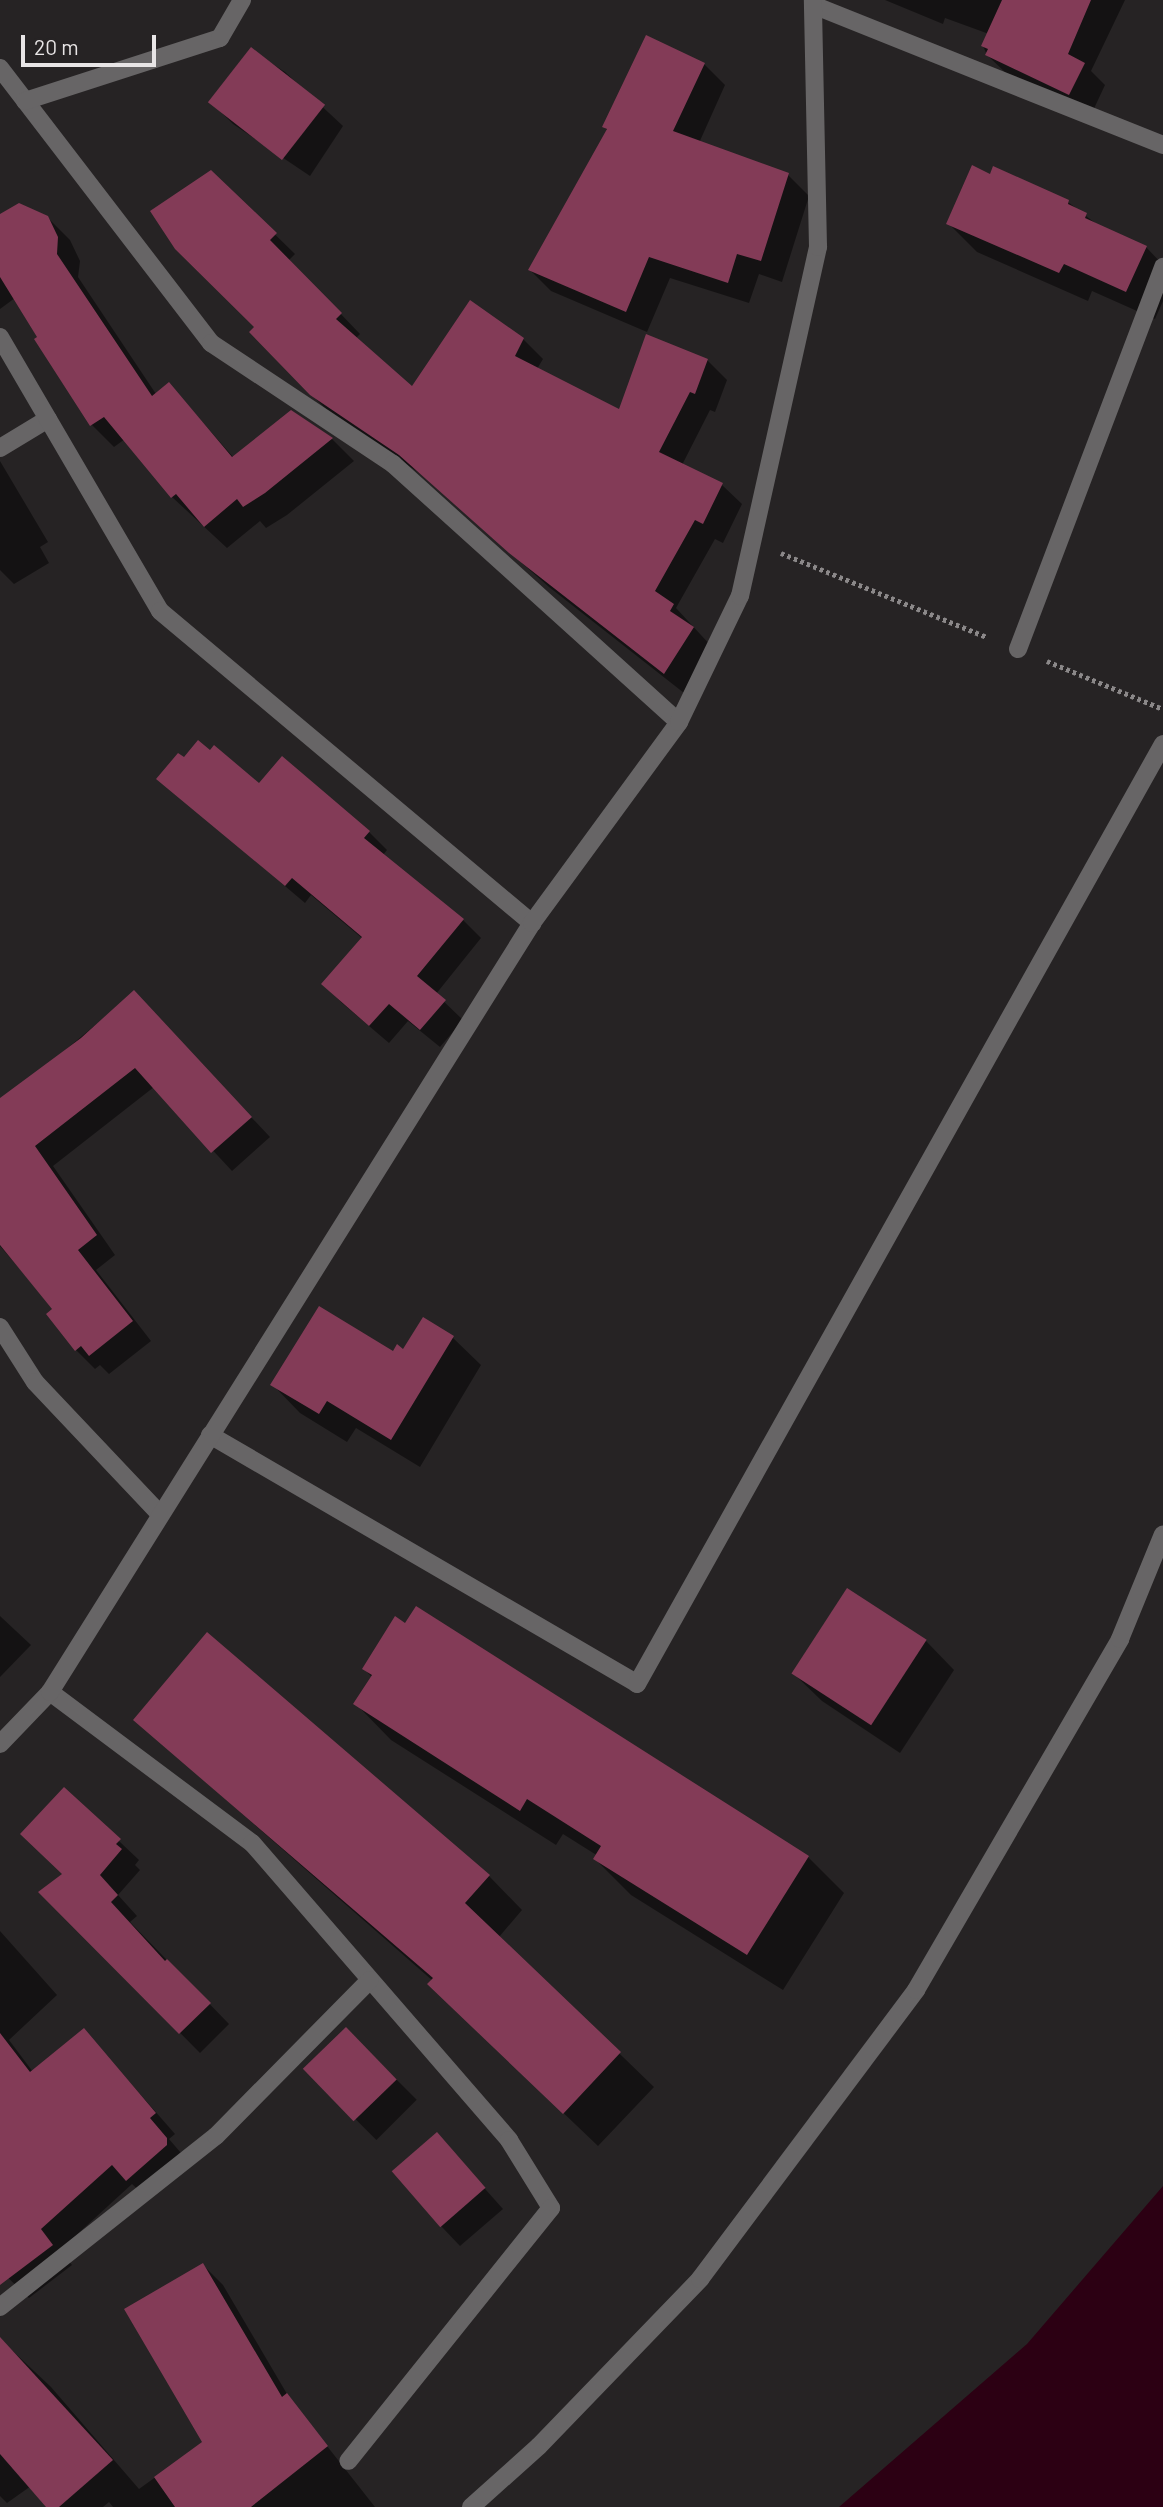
<!DOCTYPE html>
<style>
body{margin:0}
#map{position:relative;width:1163px;height:2507px;overflow:hidden;background:#262324;font-family:Barlow,sans-serif}
div>[style]{position:absolute}
.water>*{inset:0;background:#2c0013}
.shadow>*{inset:0;background:#0007;transform-origin:0 0}
.building>*{inset:0;background:#833b57;transform-origin:0 0}
.path>*{height:4.5px;margin-top:-2.25px;transform-origin:0;background:repeating-linear-gradient(90deg,#8b8889 0 3.5px,transparent 0 7px)}
.lane>*{height:18px;margin:-9px;padding:0 9px;transform-origin:9px;border-radius:9px;background:#676566}
.street>*{height:18px;margin:-9px;padding:0 9px;transform-origin:9px;border-radius:9px;background:#676566}
span{translate:-50% -50%;white-space:nowrap;text-align:center;line-height:1.15;-webkit-text-stroke:7px #262324;paint-order:stroke}
.scale{position:absolute;left:21px;top:35px;width:135px;height:32px;box-sizing:border-box;border:4px solid #e8e5e6;border-top:0;padding-left:9px;font-size:21px;line-height:24px;white-space:nowrap;color:#e8e5e6;-webkit-text-stroke:5px #262324;paint-order:stroke}
</style>
<div id="map">
<div class="water">
<i style="clip-path:polygon(1163px 2186px,1163px 2507px,839px 2507px,1027px 2344px)"></i>
</div>
<div class="shadow">
<i style="clip-path:polygon(885px 0,1125px 0,1091px 71px,1105px 85px,1091px 115px,1009px 76px,987px 55px,983px 46px,989px 34px,945px 18px,943px 24px)"></i>
<i style="clip-path:polygon(251px 50px,285px 72px,343px 126px,310px 176px,233px 124px,214px 105px)"></i>
<i style="clip-path:polygon(704px 64px,725px 85px,699px 143px,788px 175px,809px 196px,782px 282px,759px 274px,749px 303px,670px 278px,647px 332px,551px 291px,530px 270px,608px 131px,604px 127px)"></i>
<i style="clip-path:polygon(211px 172px,295px 254px,289px 260px,360px 334px,356px 338px,413px 388px,523px 339px,543px 359px,537px 369px,620px 411px,707px 360px,727px 380px,715px 412px,710px 410px,682px 465px,722px 485px,742px 504px,723px 543px,715px 539px,676px 608px,713px 648px,684px 693px,549px 587px,421px 474px,332px 415px,311px 394px,256px 327px)"></i>
<i style="clip-path:polygon(1068px 202px,1099px 226px,1146px 247px,1163px 265px,1163px 301px,1155px 319px,1092px 291px,1088px 301px,977px 252px,948px 223px)"></i>
<i style="clip-path:polygon(0 216px,47px 217px,70px 240px,80px 261px,78px 277px,156px 394px,169px 384px,234px 458px,291px 412px,332px 439px,354px 461px,287px 515px,266px 528px,260px 521px,227px 548px,172px 497px,125px 439px,114px 447px,92px 425px,15px 298px,0 309px)"></i>
<i style="clip-path:polygon(0 461px,48px 542px,40px 547px,49px 563px,14px 584px,0 570px)"></i>
<i style="clip-path:polygon(159px 779px,259px 785px,369px 832px,387px 850px,383px 855px,463px 920px,481px 938px,436px 994px,463px 1020px,440px 1047px,408px 1021px,389px 1043px,342px 1003px,323px 984px,363px 939px,311px 895px,305px 903px)"></i>
<i style="clip-path:polygon(134px 993px,270px 1137px,232px 1171px,154px 1087px,53px 1166px,115px 1255px,96px 1270px,151px 1341px,109px 1374px,100px 1365px,95px 1369px,76px 1350px,55px 1310px,0 1246px,0 1104px)"></i>
<i style="clip-path:polygon(452px 1337px,481px 1365px,420px 1467px,356px 1428px,347px 1442px,300px 1413px,272px 1384px)"></i>
<i style="clip-path:polygon(0 1616px,31px 1645px,0 1677px)"></i>
<i style="clip-path:polygon(926px 1641px,954px 1670px,900px 1753px,822px 1701px,793px 1673px)"></i>
<i style="clip-path:polygon(364px 1669px,808px 1857px,844px 1893px,783px 1990px,631px 1895px,595px 1859px,598px 1856px,563px 1834px,556px 1845px,391px 1740px,356px 1704px,373px 1678px)"></i>
<i style="clip-path:polygon(135px 1720px,489px 1876px,522px 1910px,499px 1937px,654px 2087px,598px 2146px,463px 2017px,433px 1981px)"></i>
<i style="clip-path:polygon(64px 1789px,139px 1860px,135px 1865px,140px 1870px,118px 1895px,137px 1916px,130px 1922px,229px 2024px,200px 2053px,41px 1892px,64px 1874px)"></i>
<i style="clip-path:polygon(0 1931px,57px 1995px,9px 2040px,33px 2072px,84px 2030px,175px 2134px,169px 2139px,187px 2160px,148px 2199px,132px 2184px,60px 2250px,72px 2265px,29px 2298px,0 2270px)"></i>
<i style="left:346px;top:2029px;width:100px;height:57px;rotate:45deg"></i>
<i style="clip-path:polygon(436px 2134px,503px 2209px,460px 2246px,441px 2226px)"></i>
<i style="clip-path:polygon(203px 2265px,223px 2285px,290px 2399px,375px 2507px,113px 2507px,109px 2502px,103px 2507px,49px 2507px,31px 2486px,7px 2503px,0 2496px,0 2339px,51px 2387px,139px 2489px,204px 2442px)"></i>
</div>
<div class="building">
<i style="clip-path:polygon(1002px 0,1091px 0,1068px 54px,1085px 63px,1069px 95px,985px 55px,988px 49px,981px 46px)"></i>
<i style="clip-path:polygon(646px 35px,705px 63px,673px 131px,789px 173px,761px 261px,737px 254px,728px 283px,649px 257px,626px 312px,528px 270px,607px 129px,602px 127px)"></i>
<i style="left:251px;top:47px;width:94px;height:70px;rotate:38deg"></i>
<i style="clip-path:polygon(972px 165px,990px 174px,993px 166px,1069px 200px,1068px 204px,1087px 213px,1085px 218px,1147px 246px,1126px 292px,1064px 264px,1059px 273px,946px 224px)"></i>
<i style="clip-path:polygon(211px 170px,277px 233px,270px 240px,342px 313px,336px 319px,412px 386px,470px 300px,524px 338px,515px 356px,619px 409px,646px 334px,708px 359px,695px 394px,690px 392px,659px 452px,723px 483px,703px 524px,695px 520px,655px 591px,674px 604px,670px 611px,694px 627px,664px 674px,509px 553px,399px 455px,310px 395px,249px 332px,254px 327px,175px 249px,150px 211px)"></i>
<i style="clip-path:polygon(19px 203px,48px 216px,58px 237px,57px 254px,152px 396px,169px 382px,232px 457px,291px 410px,333px 438px,265px 493px,243px 507px,237px 499px,204px 527px,176px 494px,171px 498px,104px 417px,90px 426px,34px 339px,37px 337px,0 277px,0 214px)"></i>
<i style="clip-path:polygon(198px 740px,210px 750px,214px 745px,259px 783px,282px 756px,370px 831px,364px 838px,464px 919px,417px 976px,446px 1000px,420px 1030px,389px 1004px,369px 1026px,321px 984px,362px 937px,292px 878px,285px 886px,156px 779px,178px 753px,184px 757px)"></i>
<i style="clip-path:polygon(134px 990px,252px 1117px,211px 1153px,135px 1068px,35px 1146px,97px 1235px,78px 1250px,133px 1321px,89px 1356px,81px 1346px,75px 1351px,46px 1314px,52px 1309px,0 1245px,0 1098px,81px 1038px)"></i>
<i style="clip-path:polygon(319px 1306px,393px 1351px,397px 1344px,403px 1349px,423px 1317px,454px 1336px,391px 1440px,327px 1401px,319px 1414px,270px 1385px)"></i>
<i style="left:847px;top:1588px;width:95px;height:102px;rotate:33deg"></i>
<i style="clip-path:polygon(416px 1606px,809px 1856px,747px 1955px,593px 1859px,601px 1846px,527px 1799px,520px 1811px,353px 1704px,372px 1675px,362px 1669px,395px 1616px,405px 1623px)"></i>
<i style="clip-path:polygon(207px 1632px,490px 1875px,465px 1903px,621px 2052px,563px 2114px,427px 1984px,433px 1978px,133px 1720px)"></i>
<i style="clip-path:polygon(64px 1787px,121px 1839px,116px 1844px,122px 1849px,100px 1875px,118px 1895px,111px 1902px,165px 1961px,167px 1959px,211px 2003px,179px 2034px,38px 1892px,62px 1874px,20px 1834px)"></i>
<i style="left:346px;top:2027px;width:73px;height:60px;rotate:46deg"></i>
<i style="clip-path:polygon(84px 2028px,156px 2113px,150px 2118px,167px 2138px,167px 2145px,126px 2181px,112px 2165px,41px 2229px,53px 2245px,0 2285px,0 2033px,30px 2072px)"></i>
<i style="left:437px;top:2132px;width:74px;height:60px;rotate:49deg"></i>
<i style="clip-path:polygon(203px 2263px,282px 2397px,287px 2393px,328px 2446px,251px 2507px,175px 2507px,154px 2477px,202px 2442px,124px 2309px)"></i>
<i style="clip-path:polygon(0 2337px,113px 2460px,59px 2507px,46px 2507px,0 2454px)"></i>
</div>
<div class="path">
<i style="left:781px;top:553px;width:222px;rotate:22.2deg"></i>
<i style="left:1047px;top:661px;width:126px;rotate:22.5deg"></i>
</div>
<div class="lane">
<i style="left:813px;top:5px;width:377px;rotate:21.8deg"></i>
<i style="left:0;top:68px;width:347px;rotate:52.5deg"></i>
<i style="left:211px;top:343px;width:219px;rotate:33.6deg"></i>
<i style="left:393px;top:464px;width:385px;rotate:42.1deg"></i>
<i style="left:25px;top:101px;width:205px;rotate:-17.9deg"></i>
<i style="left:220px;top:38px;width:44px;rotate:-59.9deg"></i>
<i style="left:0;top:448px;width:56px;rotate:-31.1deg"></i>
<i style="left:1018px;top:649px;width:409px;rotate:-69.2deg"></i>
<i style="left:210px;top:1435px;width:494px;rotate:30.2deg"></i>
<i style="left:637px;top:1684px;width:1077px;rotate:-60.77deg"></i>
<i style="left:50px;top:1692px;width:252px;rotate:36.8deg"></i>
<i style="left:252px;top:1843px;width:393px;rotate:49.1deg"></i>
<i style="left:509px;top:2140px;width:80px;rotate:58.3deg"></i>
<i style="left:551px;top:2208px;width:324px;rotate:128.7deg"></i>
<i style="left:0;top:2307px;width:275px;rotate:-38.4deg"></i>
<i style="left:216px;top:2136px;width:219px;rotate:-45.4deg"></i>
</div>
<div class="street">
<i style="left:0;top:337px;width:317px;rotate:59.7deg"></i>
<i style="left:160px;top:611px;width:486px;rotate:40deg"></i>
<i style="left:0;top:1327px;width:65px;rotate:57.5deg"></i>
<i style="left:35px;top:1382px;width:182px;rotate:46.6deg"></i>
<i style="left:0;top:1744px;width:72px;rotate:-46.1deg"></i>
<i style="left:50px;top:1692px;width:908px;rotate:-57.92deg"></i>
<i style="left:532px;top:923px;width:249px;rotate:-53.8deg"></i>
<i style="left:679px;top:722px;width:140px;rotate:-64.2deg"></i>
<i style="left:740px;top:596px;width:358px;rotate:-77.4deg"></i>
<i style="left:818px;top:247px;width:247px;rotate:-91.2deg"></i>
<i style="left:471px;top:2507px;width:91px;rotate:-41.9deg"></i>
<i style="left:539px;top:2446px;width:232px;rotate:-46deg"></i>
<i style="left:700px;top:2279px;width:361px;rotate:-53.2deg"></i>
<i style="left:916px;top:1990px;width:406px;rotate:-59.8deg"></i>
<i style="left:1120px;top:1639px;width:113px;rotate:-67.7deg"></i>
</div>
<div class="scale">20 m</div>
</div>
